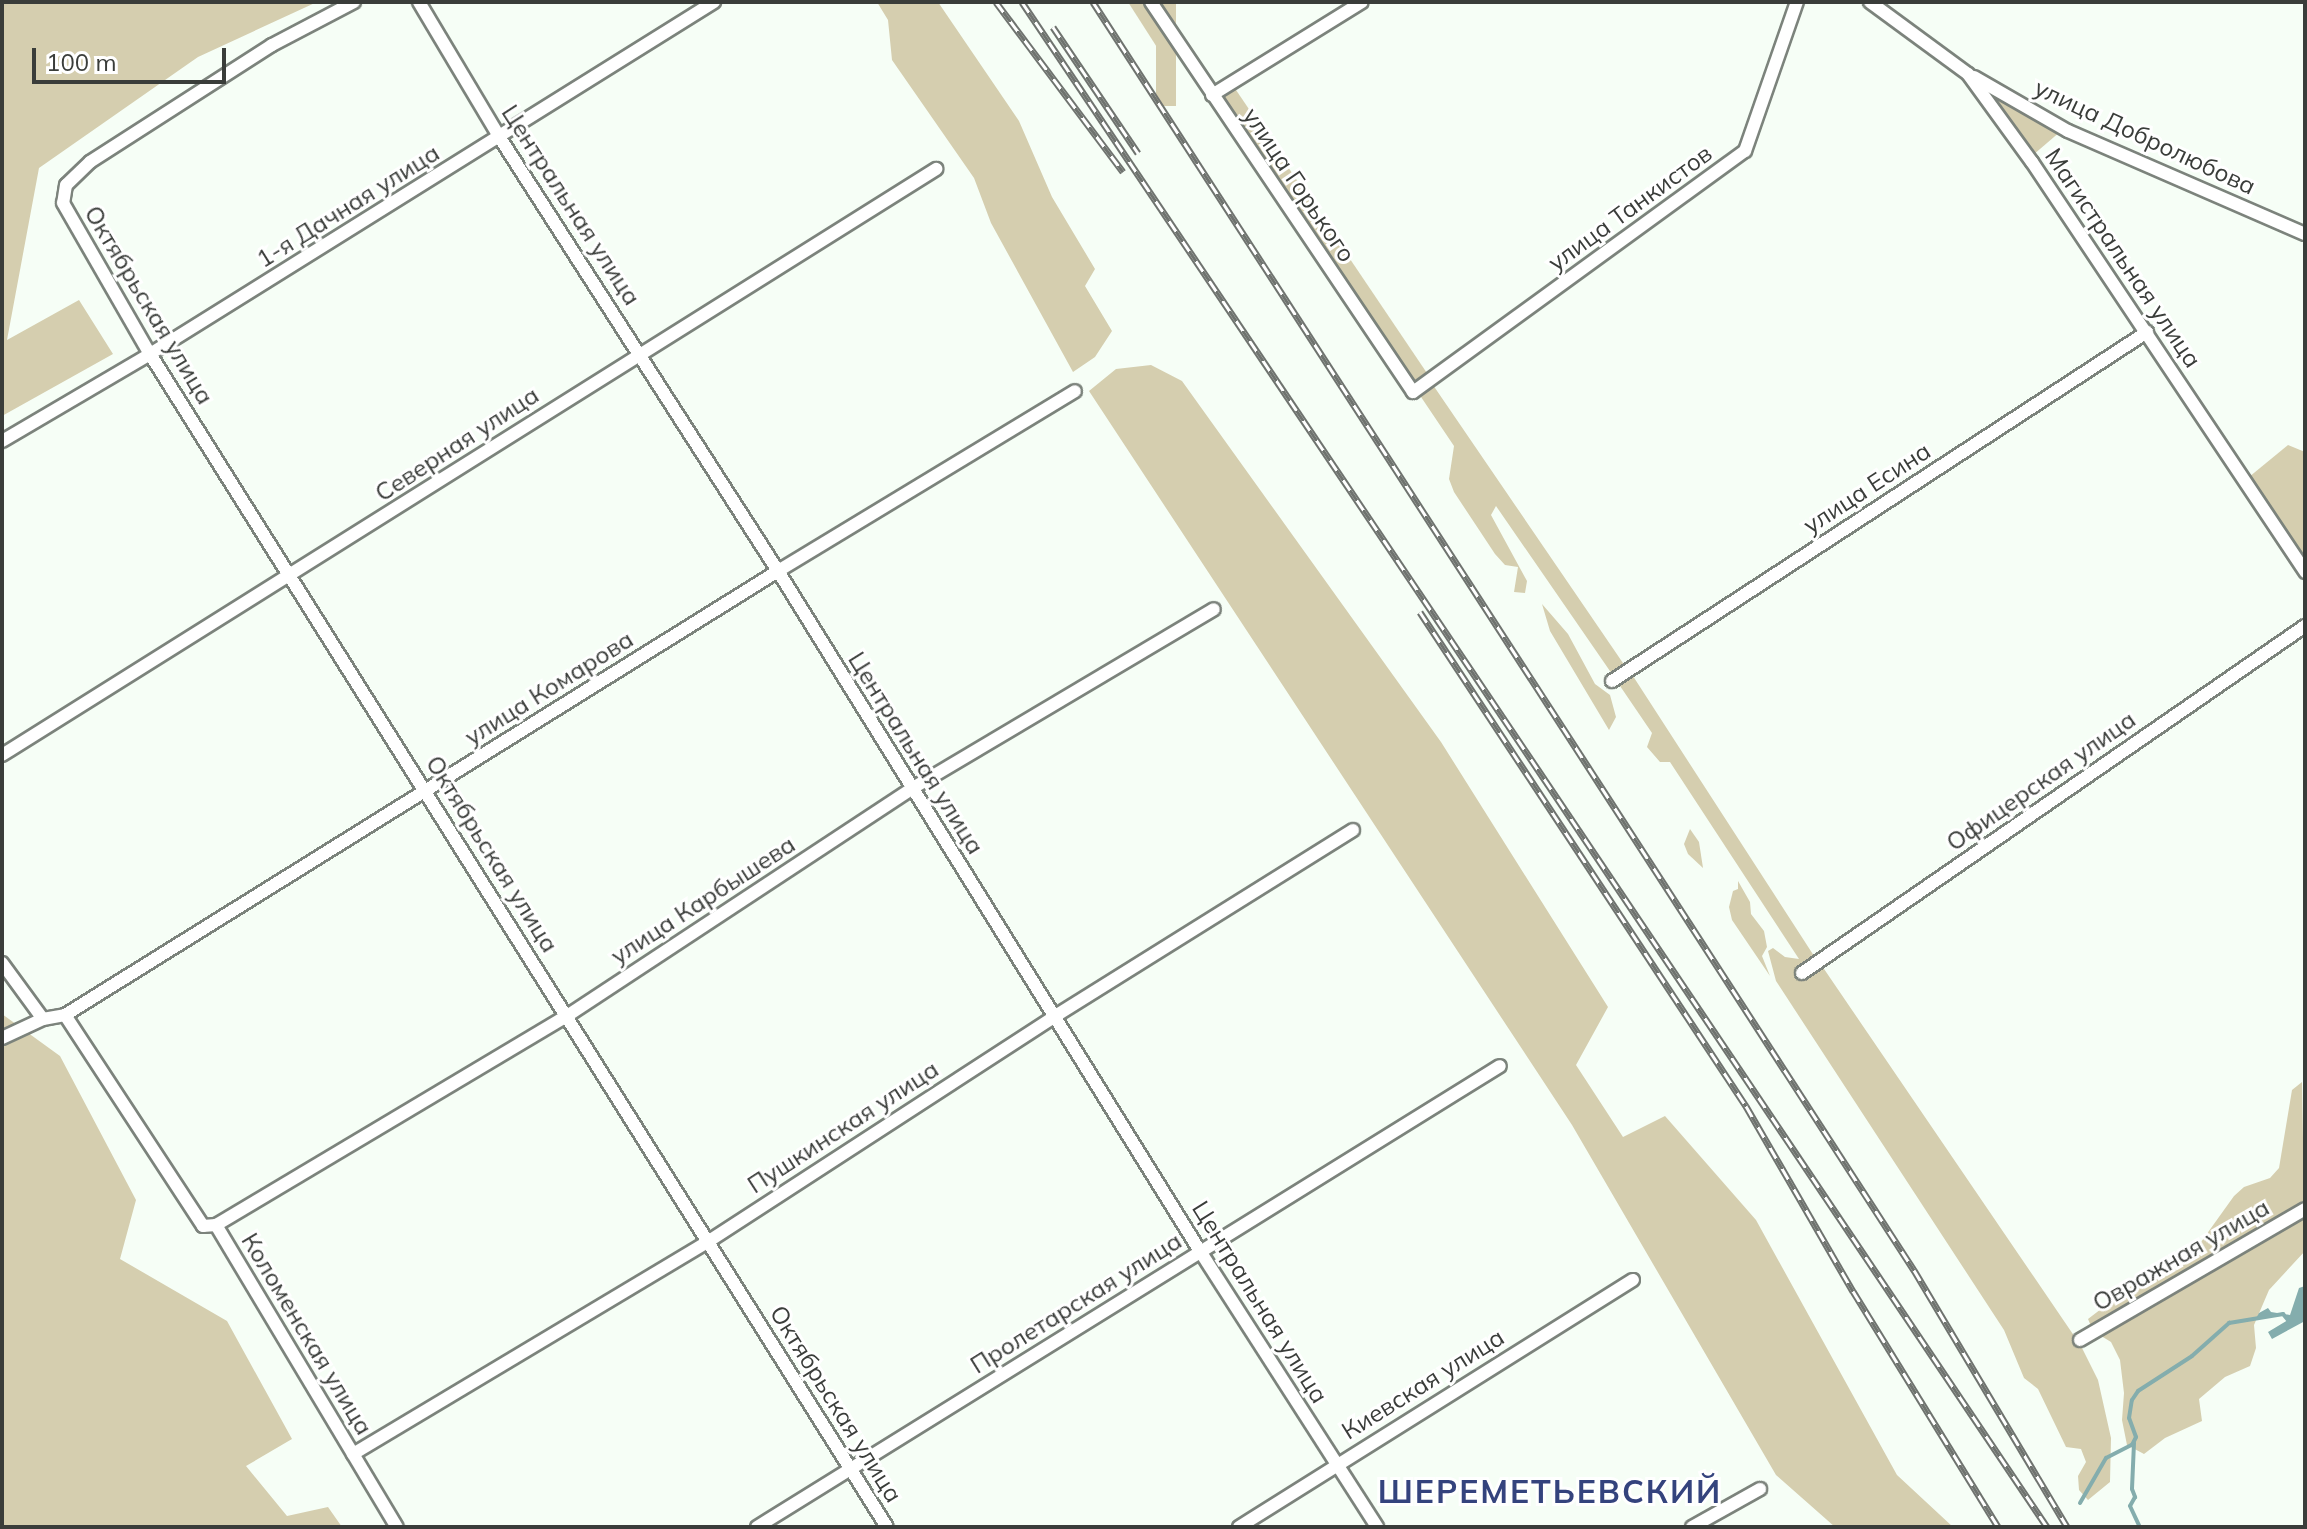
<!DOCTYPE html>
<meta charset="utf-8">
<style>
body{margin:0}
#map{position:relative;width:2307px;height:1529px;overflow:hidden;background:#f6fef6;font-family:Mulish,sans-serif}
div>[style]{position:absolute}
.green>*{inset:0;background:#d5ceaf;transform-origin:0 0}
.water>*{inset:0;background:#84adad}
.stream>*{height:4px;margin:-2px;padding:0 2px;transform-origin:2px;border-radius:2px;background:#84adad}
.roads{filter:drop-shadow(2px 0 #7c837c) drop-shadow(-2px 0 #7c837c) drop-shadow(0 2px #7c837c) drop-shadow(0 -2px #7c837c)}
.street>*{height:12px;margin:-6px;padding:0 6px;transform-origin:6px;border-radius:6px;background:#fff}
.rail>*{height:7px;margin-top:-3.5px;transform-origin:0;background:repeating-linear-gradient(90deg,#fff 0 12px,#6f736f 0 24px);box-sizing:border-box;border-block:2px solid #6f736f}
span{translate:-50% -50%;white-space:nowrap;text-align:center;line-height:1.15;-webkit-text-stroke:6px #fff;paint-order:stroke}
.street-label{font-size:24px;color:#3a3d3a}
.district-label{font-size:32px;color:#34437d;font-weight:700;letter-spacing:2px}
.frame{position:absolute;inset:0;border:4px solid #3a3d3a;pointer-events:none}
.scale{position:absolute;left:32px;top:48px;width:194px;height:36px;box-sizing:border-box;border:4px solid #3a3d3a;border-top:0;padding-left:10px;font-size:24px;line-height:28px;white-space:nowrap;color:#3a3d3a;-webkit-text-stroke:6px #fff;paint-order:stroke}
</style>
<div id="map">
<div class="green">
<i style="clip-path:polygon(2px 2px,317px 2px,198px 57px,39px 168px,7px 340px,79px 300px,113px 354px,2px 416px)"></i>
<i style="clip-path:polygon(877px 2px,938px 2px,1019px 121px,1052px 197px,1095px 269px,1085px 286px,1112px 331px,1095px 357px,1073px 372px,991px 223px,974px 178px,892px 60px,888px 20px)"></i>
<i style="clip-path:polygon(1128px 2px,1147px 2px,1180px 52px,1172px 57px,1160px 52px)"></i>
<i style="left:1156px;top:2px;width:20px;height:104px"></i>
<i style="left:1234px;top:87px;width:348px;height:18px;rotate:56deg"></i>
<i style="clip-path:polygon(1985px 90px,2061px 131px,2033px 155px)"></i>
<i style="clip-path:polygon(1151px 365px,1182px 381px,1441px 742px,1608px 1007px,1576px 1065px,1623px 1137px,1665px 1116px,1756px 1220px,1897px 1475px,1953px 1527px,1835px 1527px,1776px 1475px,1572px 1125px,1089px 391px,1116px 369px)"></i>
<i style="clip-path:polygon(1433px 385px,1625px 666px,1612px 674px,1496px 506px,1491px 515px,1527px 581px,1525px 593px,1514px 592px,1518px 567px,1505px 565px,1495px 554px,1454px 492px,1449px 479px,1454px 446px,1419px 394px)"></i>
<i style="clip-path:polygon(2288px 445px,2305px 452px,2305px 561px,2249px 477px)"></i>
<i style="clip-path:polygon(1542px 604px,1568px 634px,1595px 684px,1610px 695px,1616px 717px,1609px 730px,1550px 631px)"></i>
<i style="clip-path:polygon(1631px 673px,1816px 959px,1797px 972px,1802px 980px,1822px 966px,2081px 1346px,2098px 1380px,2111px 1438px,2110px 1482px,2088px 1500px,2079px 1490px,2078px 1476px,2086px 1462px,2081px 1449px,2066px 1447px,2038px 1389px,2024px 1378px,2004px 1330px,1776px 981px,1768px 951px,1773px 948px,1785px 957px,1799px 959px,1670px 762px,1660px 762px,1647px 747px,1652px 733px,1618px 683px)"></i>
<i style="clip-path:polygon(1690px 829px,1699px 842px,1703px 868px,1688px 854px,1684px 844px)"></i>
<i style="clip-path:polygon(1738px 881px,1750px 902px,1751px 914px,1764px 931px,1767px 947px,1762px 956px,1770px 976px,1732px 920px,1729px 907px,1733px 891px,1738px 889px)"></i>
<i style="clip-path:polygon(2px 1014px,60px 1056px,136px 1200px,120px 1259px,227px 1321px,292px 1439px,246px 1466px,287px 1516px,328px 1507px,342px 1527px,2px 1527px)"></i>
<i style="clip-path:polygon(2302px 1082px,2305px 1251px,2269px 1290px,2254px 1325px,2256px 1348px,2250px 1366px,2225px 1377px,2199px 1399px,2202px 1421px,2165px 1438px,2144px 1454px,2127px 1445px,2122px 1420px,2124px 1393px,2120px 1360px,2111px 1342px,2093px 1331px,2088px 1319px,2135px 1283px,2163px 1278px,2186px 1263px,2234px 1196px,2244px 1187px,2270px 1178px,2279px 1168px,2292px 1090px)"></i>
</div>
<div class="water">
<i style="clip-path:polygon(2305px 1286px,2305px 1321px,2272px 1339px,2268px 1332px,2288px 1320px,2283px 1315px,2255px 1320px,2259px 1313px,2268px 1308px,2271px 1312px,2290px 1315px,2299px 1288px)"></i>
</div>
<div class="stream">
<i style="left:2134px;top:1443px;width:46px;rotate:92.5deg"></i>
<i style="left:2132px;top:1489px;width:9px;rotate:69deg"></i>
<i style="left:2135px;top:1497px;width:10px;rotate:119deg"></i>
<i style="left:2130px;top:1506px;width:23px;rotate:65deg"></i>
<i style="left:2080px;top:1503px;width:52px;rotate:-60deg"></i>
<i style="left:2106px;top:1458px;width:29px;rotate:-27deg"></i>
<i style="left:2132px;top:1445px;width:9px;rotate:-63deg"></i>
<i style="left:2136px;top:1437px;width:20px;rotate:-110deg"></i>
<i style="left:2129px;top:1418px;width:18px;rotate:-81deg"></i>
<i style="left:2132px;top:1400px;width:11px;rotate:-56deg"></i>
<i style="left:2138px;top:1391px;width:64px;rotate:-32.9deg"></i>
<i style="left:2192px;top:1356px;width:50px;rotate:-41.7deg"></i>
<i style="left:2229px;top:1323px;width:55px;rotate:-9.5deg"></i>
<i style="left:2283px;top:1314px;width:8px;rotate:50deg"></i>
</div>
<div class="roads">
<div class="street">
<i style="left:354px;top:2px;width:93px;rotate:152.3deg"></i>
<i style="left:272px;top:45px;width:216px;rotate:147.3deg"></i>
<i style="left:90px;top:162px;width:33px;rotate:136deg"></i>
<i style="left:66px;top:185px;width:18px;rotate:99deg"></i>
<i style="left:63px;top:203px;width:174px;rotate:60.1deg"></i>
<i style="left:150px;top:354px;width:1385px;rotate:57.86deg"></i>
<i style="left:419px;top:2px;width:158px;rotate:59.2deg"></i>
<i style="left:500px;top:138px;width:515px;rotate:57.3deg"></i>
<i style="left:778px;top:571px;width:800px;rotate:58.18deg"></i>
<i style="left:1200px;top:1251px;width:328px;rotate:57.3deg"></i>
<i style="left:1151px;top:2px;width:470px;rotate:56.1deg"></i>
<i style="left:1413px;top:392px;width:410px;rotate:-36deg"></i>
<i style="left:1745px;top:151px;width:158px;rotate:-70.8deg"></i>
<i style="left:1870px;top:2px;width:122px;rotate:36.3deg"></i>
<i style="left:1968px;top:74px;width:109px;rotate:54deg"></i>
<i style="left:2032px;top:162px;width:493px;rotate:56.3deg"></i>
<i style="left:1974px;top:77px;width:108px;rotate:29.9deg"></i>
<i style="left:2068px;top:131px;width:258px;rotate:23.5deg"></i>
<i style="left:1212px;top:95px;width:176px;rotate:-31.8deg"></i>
<i style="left:2px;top:441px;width:172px;rotate:-30.4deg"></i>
<i style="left:150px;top:354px;width:665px;rotate:-31.97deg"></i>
<i style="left:1612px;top:681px;width:639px;rotate:-33.12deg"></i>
<i style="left:2px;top:755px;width:1103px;rotate:-32.1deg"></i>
<i style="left:2px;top:963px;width:69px;rotate:53.8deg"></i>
<i style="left:1802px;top:973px;width:611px;rotate:-34.6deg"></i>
<i style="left:65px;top:1015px;width:252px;rotate:56.8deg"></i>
<i style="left:203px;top:1226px;width:13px;rotate:-4deg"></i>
<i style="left:216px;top:1225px;width:352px;rotate:59.1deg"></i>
<i style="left:2px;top:1038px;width:45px;rotate:-24.9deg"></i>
<i style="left:43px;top:1019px;width:22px;rotate:-10deg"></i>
<i style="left:65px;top:1015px;width:840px;rotate:-31.91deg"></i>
<i style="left:778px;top:571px;width:347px;rotate:-31.2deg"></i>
<i style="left:216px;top:1225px;width:409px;rotate:-30.8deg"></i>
<i style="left:567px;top:1016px;width:412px;rotate:-33.4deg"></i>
<i style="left:911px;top:789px;width:352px;rotate:-30.7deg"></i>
<i style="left:2080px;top:1340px;width:260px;rotate:-30.2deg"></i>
<i style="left:353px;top:1454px;width:415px;rotate:-30.9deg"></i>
<i style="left:709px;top:1241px;width:415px;rotate:-33deg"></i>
<i style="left:1057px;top:1015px;width:349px;rotate:-32deg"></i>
<i style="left:757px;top:1527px;width:874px;rotate:-31.82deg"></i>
<i style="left:1239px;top:1527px;width:465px;rotate:-32.1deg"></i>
<i style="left:1692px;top:1527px;width:78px;rotate:-29.2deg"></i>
</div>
</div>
<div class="rail">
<i style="left:996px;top:2px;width:212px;rotate:53.2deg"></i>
<i style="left:1022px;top:2px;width:1837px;rotate:56.09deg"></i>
<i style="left:1093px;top:2px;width:1511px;rotate:57.08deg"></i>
<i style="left:1914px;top:1270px;width:299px;rotate:59.2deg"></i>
<i style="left:1053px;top:27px;width:152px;rotate:56deg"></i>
<i style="left:1420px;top:612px;width:592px;rotate:56.58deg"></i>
<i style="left:1746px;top:1106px;width:214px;rotate:60deg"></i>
<i style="left:1853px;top:1291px;width:277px;rotate:58.4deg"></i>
</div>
<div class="street-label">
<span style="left:2145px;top:137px;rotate:25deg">улица Добролюбова</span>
<span style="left:1299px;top:185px;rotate:56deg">улица Горького</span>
<span style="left:571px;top:205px;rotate:57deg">Центральная улица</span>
<span style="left:348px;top:206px;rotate:-32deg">1-я Дачная улица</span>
<span style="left:1630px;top:208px;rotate:-36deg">улица Танкистов</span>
<span style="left:2123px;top:258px;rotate:56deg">Магистральная улица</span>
<span style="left:149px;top:305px;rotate:59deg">Октябрьская улица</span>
<span style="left:457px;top:444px;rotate:-33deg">Северная улица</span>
<span style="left:1867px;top:488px;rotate:-33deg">улица Есина</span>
<span style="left:549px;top:688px;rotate:-32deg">улица Комарова</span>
<span style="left:916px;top:753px;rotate:58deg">Центральная улица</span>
<span style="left:2041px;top:781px;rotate:-35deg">Офицерская улица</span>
<span style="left:492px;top:854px;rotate:58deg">Октябрьская улица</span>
<span style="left:703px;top:900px;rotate:-33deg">улица Карбышева</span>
<span style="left:843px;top:1127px;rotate:-33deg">Пушкинская улица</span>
<span style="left:2181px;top:1255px;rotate:-30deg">Овражная улица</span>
<span style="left:1260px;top:1302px;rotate:58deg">Центральная улица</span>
<span style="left:1076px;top:1303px;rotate:-32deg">Пролетарская улица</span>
<span style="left:307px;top:1334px;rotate:59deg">Коломенская улица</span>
<span style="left:1423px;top:1384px;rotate:-32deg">Киевская улица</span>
<span style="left:836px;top:1404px;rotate:58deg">Октябрьская улица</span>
</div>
<div class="district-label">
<span style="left:1550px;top:1491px">ШЕРЕМЕТЬЕВСКИЙ</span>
</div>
<div class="frame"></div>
<div class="scale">100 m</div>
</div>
